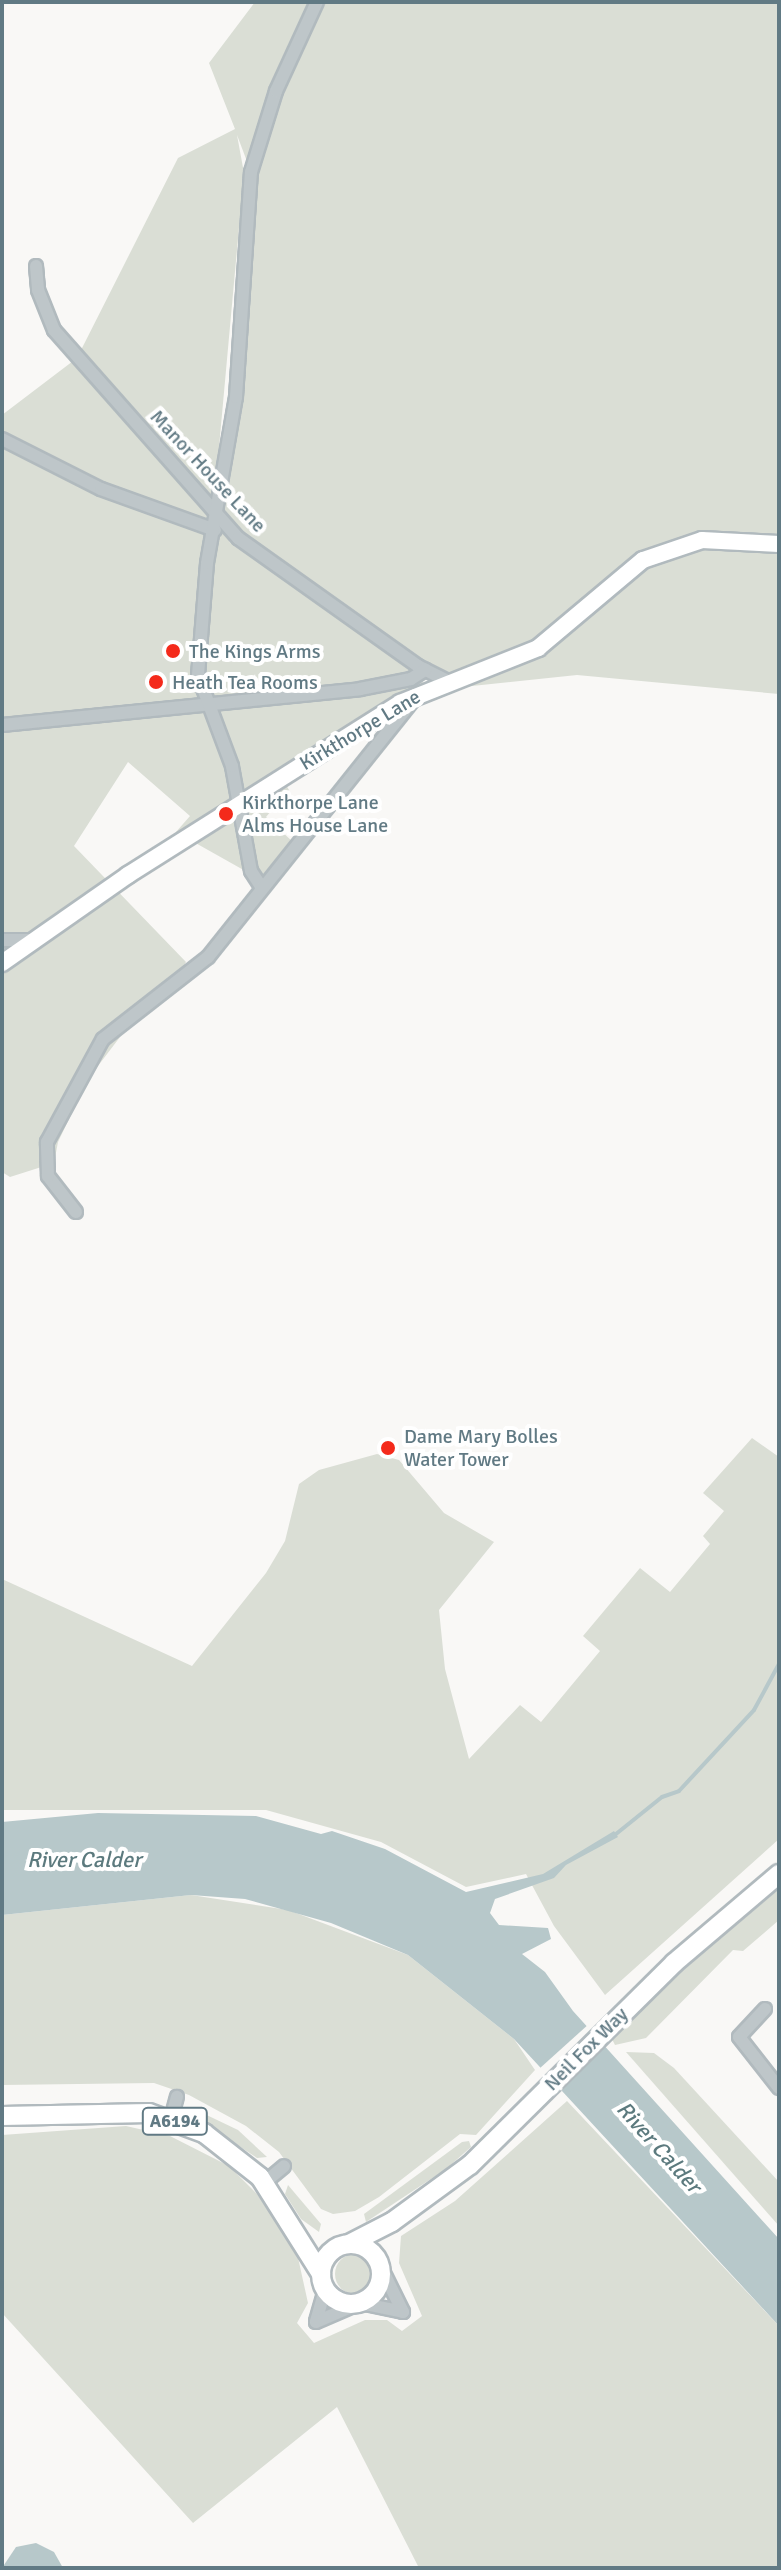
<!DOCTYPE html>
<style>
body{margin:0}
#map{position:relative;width:781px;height:2570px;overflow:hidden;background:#f9f8f6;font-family:Signika,sans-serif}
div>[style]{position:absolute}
.green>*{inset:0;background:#daded5}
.round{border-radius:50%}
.water>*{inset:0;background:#b7c8ca}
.pier>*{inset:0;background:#f9f8f6;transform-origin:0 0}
.stream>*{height:4px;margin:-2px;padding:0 2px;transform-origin:2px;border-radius:2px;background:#b7c8ca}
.roads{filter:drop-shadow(2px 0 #b1babe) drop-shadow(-2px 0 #b1babe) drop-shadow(0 2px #b1babe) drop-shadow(0 -2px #b1babe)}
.street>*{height:12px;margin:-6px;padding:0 6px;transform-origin:6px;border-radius:6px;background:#bec6c9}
.secondary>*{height:16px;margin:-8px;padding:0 8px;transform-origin:8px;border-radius:8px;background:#fff}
.primary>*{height:18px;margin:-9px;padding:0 9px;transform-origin:9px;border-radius:9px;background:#fff}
.primary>.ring{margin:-9px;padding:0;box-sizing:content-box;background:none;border:18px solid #fff;border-radius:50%}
.dots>*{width:22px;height:22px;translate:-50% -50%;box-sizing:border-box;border:4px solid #fff;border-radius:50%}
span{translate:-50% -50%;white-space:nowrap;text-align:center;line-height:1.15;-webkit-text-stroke:8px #fff;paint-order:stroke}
.shield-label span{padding:2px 6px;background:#fff;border:2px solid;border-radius:6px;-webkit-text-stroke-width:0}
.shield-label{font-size:18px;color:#617a84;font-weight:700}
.street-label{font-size:20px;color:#617a84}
.poi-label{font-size:20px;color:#617a84}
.left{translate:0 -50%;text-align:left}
.water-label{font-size:22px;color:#5c7a7e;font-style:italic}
.frame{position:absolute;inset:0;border:4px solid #617a84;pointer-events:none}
</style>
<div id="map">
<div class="green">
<i style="clip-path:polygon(evenodd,255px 2px,779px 2px,779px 694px,577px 675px,453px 688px,224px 525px,230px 543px,242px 546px,410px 667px,426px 686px,283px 780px,289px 790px,266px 817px,293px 842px,263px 881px,176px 832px,190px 816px,128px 762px,74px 846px,186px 962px,168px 996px,133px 1020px,88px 1079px,58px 1142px,54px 1163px,10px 1177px,2px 1172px,2px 415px,77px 358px,178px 158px,235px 129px,209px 63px,255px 2px,237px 135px,251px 172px,228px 457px,215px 491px,244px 173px,237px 135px)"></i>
<i style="clip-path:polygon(752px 1438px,779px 1457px,779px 1839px,605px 1995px,554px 1926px,526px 1874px,466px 1887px,381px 1842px,266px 1810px,2px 1810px,2px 1579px,192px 1666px,266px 1573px,285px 1541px,299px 1484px,319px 1470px,377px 1454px,399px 1460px,444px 1513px,494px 1542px,439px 1610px,445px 1669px,469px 1759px,520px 1705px,541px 1722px,600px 1651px,583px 1636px,640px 1568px,670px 1592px,710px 1544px,703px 1536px,724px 1511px,703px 1493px)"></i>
<i style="clip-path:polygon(779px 1889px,779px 1920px,743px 1951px,733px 1950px,646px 2038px,615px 2045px,612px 2039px,648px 1999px)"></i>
<i style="clip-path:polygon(191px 1895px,288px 1910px,408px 1955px,514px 2039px,535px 2070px,476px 2135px,460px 2134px,379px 2197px,355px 2211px,333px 2214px,321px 2209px,279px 2152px,246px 2126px,189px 2095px,154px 2083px,2px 2085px,2px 1915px)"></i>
<i style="clip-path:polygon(626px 2052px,654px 2053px,674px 2068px,779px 2182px,779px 2226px)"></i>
<i style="clip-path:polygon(567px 2101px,779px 2326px,779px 2568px,419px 2568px,337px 2407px,193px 2523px,2px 2313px,2px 2135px,126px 2126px,170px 2136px,229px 2166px,257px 2194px,297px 2253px,308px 2303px,297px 2323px,314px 2343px,365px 2320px,387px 2320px,402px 2331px,422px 2316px,399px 2263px,401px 2236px,455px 2201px)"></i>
<i style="clip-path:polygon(192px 2108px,238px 2130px,267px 2157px,257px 2158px,195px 2117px)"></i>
<i style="clip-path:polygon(462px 2142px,469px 2141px,471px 2147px,446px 2169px,366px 2222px,364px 2214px)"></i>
<i style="clip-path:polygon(288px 2185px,321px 2224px,319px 2232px,301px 2219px,285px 2194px)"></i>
<i class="round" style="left:335px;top:2254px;width:40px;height:40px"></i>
</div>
<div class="water">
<i style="clip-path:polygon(98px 1813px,256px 1816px,321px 1834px,332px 1831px,385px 1849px,466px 1892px,543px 1874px,614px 1831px,618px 1837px,566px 1865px,554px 1878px,495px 1899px,490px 1913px,499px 1925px,548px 1928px,551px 1939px,522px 1954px,545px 1972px,573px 2011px,779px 2239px,779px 2326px,514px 2039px,408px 1955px,331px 1923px,245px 1899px,191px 1895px,2px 1915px,2px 1822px)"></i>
<i style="clip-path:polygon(36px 2543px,54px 2552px,63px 2568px,2px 2568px,16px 2547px)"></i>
</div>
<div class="pier">
<i style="left:590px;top:2023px;width:27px;height:72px;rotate:48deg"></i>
</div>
<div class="stream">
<i style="left:616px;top:1834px;width:59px;rotate:-38.8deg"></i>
<i style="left:662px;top:1797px;width:18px;rotate:-19deg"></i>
<i style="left:679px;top:1791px;width:110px;rotate:-47.2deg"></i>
<i style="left:754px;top:1710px;width:52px;rotate:-61.5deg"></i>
</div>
<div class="roads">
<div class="street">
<i style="left:36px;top:266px;width:24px;rotate:85deg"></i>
<i style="left:38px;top:290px;width:43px;rotate:68.2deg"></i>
<i style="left:54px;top:330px;width:278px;rotate:48.5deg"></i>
<i style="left:238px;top:538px;width:221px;rotate:35.4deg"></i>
<i style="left:418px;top:666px;width:34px;rotate:27deg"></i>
<i style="left:2px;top:439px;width:111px;rotate:26.8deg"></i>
<i style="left:101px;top:489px;width:121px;rotate:19.8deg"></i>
<i style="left:2px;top:725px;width:360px;rotate:-5.7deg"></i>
<i style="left:360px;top:689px;width:52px;rotate:-11.1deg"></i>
<i style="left:411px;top:679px;width:17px;rotate:-33deg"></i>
<i style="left:262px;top:888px;width:20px;rotate:-123deg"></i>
<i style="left:251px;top:871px;width:107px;rotate:-100.3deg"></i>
<i style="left:232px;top:766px;width:97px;rotate:-110.5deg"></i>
<i style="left:198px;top:675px;width:112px;rotate:-85.4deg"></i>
<i style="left:207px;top:563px;width:169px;rotate:-80.1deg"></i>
<i style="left:236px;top:397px;width:225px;rotate:-86.2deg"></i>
<i style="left:251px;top:172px;width:85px;rotate:-72.8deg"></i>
<i style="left:276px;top:91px;width:98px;rotate:-65.3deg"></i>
<i style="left:2px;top:940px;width:33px"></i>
<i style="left:76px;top:1212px;width:46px;rotate:-127.9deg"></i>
<i style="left:48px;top:1176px;width:34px;rotate:-92deg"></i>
<i style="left:47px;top:1142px;width:117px;rotate:-61.5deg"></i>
<i style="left:103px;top:1039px;width:133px;rotate:-38deg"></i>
<i style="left:208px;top:957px;width:337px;rotate:-51.4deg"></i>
<i style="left:765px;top:2009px;width:38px;rotate:133deg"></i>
<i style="left:739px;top:2037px;width:65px;rotate:51.9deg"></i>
<i style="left:171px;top:2119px;width:23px;rotate:-75deg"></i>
<i style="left:264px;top:2183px;width:26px;rotate:-40deg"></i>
<i style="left:325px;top:2290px;width:33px;rotate:106deg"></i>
<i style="left:316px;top:2322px;width:48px;rotate:-23.4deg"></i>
<i style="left:360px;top:2303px;width:44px;rotate:11.8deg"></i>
<i style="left:403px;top:2312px;width:52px;rotate:-116.1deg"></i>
</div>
<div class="secondary">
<i style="left:2px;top:963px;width:154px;rotate:-34.9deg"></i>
<i style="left:128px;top:875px;width:322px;rotate:-32.3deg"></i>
<i style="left:400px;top:703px;width:149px;rotate:-21.7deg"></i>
<i style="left:538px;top:648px;width:137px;rotate:-40deg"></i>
<i style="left:643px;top:560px;width:62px;rotate:-18.7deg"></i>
<i style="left:702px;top:540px;width:77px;rotate:3deg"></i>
</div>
<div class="primary">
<i style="left:2px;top:2116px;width:147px;rotate:-1.2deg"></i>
<i style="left:149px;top:2113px;width:59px;rotate:20deg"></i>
<i style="left:204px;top:2133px;width:71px;rotate:38.2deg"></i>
<i style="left:260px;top:2177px;width:115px;rotate:57.8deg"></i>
<i class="ring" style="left:321px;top:2244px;width:42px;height:42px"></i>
<i style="left:349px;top:2244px;width:48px;rotate:-27.1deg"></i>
<i style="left:392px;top:2222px;width:97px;rotate:-36.2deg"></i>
<i style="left:470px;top:2165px;width:287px;rotate:-44.7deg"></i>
<i style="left:674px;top:1963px;width:138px;rotate:-40.3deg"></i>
</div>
</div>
<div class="dots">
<i style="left:173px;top:651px;background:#f42a1b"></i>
<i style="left:156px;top:682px;background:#f42a1b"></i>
<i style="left:226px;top:814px;background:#f42a1b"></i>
<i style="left:388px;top:1448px;background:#f42a1b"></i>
</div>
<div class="shield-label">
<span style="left:175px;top:2121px">A6194</span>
</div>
<div class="street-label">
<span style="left:208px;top:471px;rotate:47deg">Manor House Lane</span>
<span style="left:360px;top:730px;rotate:-31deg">Kirkthorpe Lane</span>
<span style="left:586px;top:2049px;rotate:-45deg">Neil Fox Way</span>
</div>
<div class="poi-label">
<span class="left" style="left:189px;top:651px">The Kings Arms</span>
<span class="left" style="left:172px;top:682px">Heath Tea Rooms</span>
<span class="left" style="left:242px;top:814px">Kirkthorpe Lane<br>Alms House Lane</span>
<span class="left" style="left:404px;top:1448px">Dame Mary Bolles<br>Water Tower</span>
</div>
<div class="water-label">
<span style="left:84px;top:1860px">River Calder</span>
<span style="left:659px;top:2147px;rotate:48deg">River Calder</span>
</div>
<div class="frame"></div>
</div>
